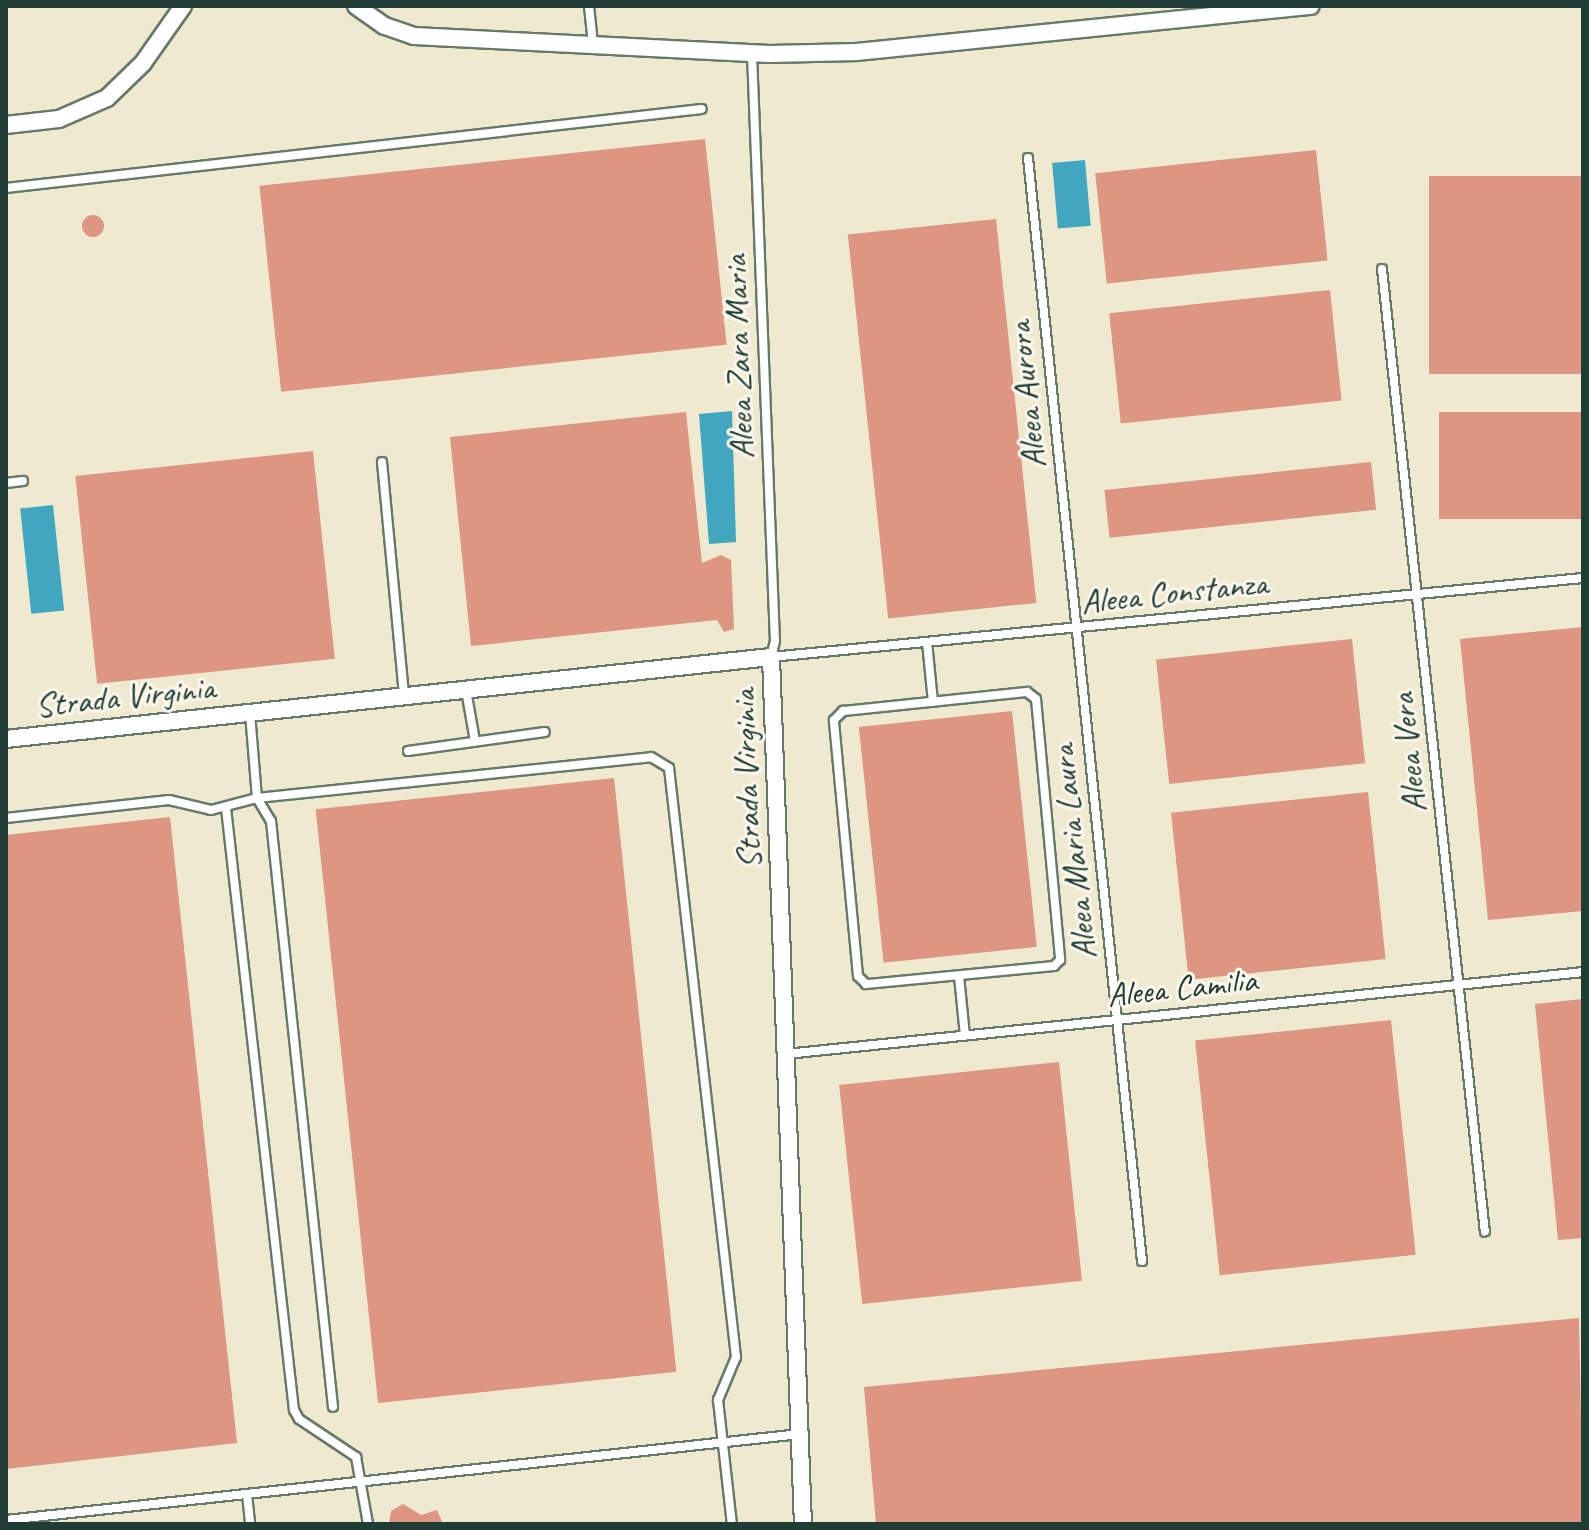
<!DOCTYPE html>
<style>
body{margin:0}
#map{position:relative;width:1589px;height:1530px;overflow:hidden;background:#eee9cf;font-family:Caveat,sans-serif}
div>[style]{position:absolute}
.water>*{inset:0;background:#41a7c1;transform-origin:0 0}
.building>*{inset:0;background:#dc9681;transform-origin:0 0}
.round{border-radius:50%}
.roads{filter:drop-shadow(2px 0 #67796a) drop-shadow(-2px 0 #67796a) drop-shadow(0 2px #67796a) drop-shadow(0 -2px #67796a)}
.service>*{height:8px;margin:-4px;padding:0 4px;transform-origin:4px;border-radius:4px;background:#fff}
.minor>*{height:16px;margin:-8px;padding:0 8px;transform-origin:8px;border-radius:8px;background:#fff}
span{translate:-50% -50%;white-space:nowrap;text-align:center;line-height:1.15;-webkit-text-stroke:6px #fbf7ec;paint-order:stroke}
.street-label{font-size:34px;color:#1f3d34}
.frame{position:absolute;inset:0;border:8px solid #1f3d34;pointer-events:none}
</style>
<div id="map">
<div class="water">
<i style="left:1085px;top:160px;width:66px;height:33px;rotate:85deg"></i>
<i style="clip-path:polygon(732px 411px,736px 542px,709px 544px,699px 414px)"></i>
<i style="left:53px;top:505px;width:106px;height:33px;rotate:84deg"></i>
</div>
<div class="building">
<i style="left:705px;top:139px;width:207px;height:448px;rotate:84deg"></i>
<i style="left:1316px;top:150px;width:111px;height:222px;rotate:84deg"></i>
<i style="left:1583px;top:176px;width:198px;height:154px;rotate:90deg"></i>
<i class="round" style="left:82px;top:215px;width:22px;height:22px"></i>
<i style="left:996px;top:219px;width:386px;height:149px;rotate:84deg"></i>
<i style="left:1330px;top:290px;width:111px;height:222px;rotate:84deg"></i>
<i style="clip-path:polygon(686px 412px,702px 563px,721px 555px,731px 560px,734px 629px,724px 632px,717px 620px,471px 646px,450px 437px)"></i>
<i style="left:1583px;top:412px;width:107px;height:144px;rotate:90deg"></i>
<i style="left:313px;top:451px;width:209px;height:239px;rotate:84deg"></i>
<i style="left:1371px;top:462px;width:48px;height:268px;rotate:84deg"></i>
<i style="clip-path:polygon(1583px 627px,1583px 911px,1488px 920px,1460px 639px)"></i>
<i style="left:1352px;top:639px;width:125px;height:197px;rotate:84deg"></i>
<i style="left:1012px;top:711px;width:237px;height:154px;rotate:84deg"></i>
<i style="left:614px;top:778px;width:597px;height:300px;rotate:84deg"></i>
<i style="left:1368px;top:792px;width:168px;height:198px;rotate:84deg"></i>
<i style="clip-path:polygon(170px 817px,237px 1443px,6px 1469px,6px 835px)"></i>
<i style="clip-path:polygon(1583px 999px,1583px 1238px,1558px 1240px,1535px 1004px)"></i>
<i style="left:1391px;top:1020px;width:236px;height:197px;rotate:84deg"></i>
<i style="left:1059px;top:1062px;width:220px;height:221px;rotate:84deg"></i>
<i style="clip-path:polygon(1579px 1318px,1583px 1524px,876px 1524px,864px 1387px)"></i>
<i style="clip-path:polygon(403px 1504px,421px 1515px,437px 1510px,443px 1524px,389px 1524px,391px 1511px)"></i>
</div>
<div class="roads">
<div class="service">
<i style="left:589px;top:6px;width:39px;rotate:84deg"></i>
<i style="left:752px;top:54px;width:587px;rotate:87.76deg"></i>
<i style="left:775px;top:641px;width:16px;rotate:104deg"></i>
<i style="left:771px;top:657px;width:816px;rotate:-5.56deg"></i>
<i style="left:1028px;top:158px;width:1109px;rotate:84.1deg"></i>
<i style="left:6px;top:188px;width:700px;rotate:-6.48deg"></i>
<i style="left:1382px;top:269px;width:968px;rotate:83.9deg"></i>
<i style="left:382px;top:462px;width:235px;rotate:84.6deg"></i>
<i style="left:6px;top:483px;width:17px;rotate:-7deg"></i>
<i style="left:927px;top:642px;width:60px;rotate:84.3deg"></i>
<i style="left:466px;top:690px;width:52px;rotate:80deg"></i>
<i style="left:1027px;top:692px;width:11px;rotate:38deg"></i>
<i style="left:1036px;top:699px;width:262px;rotate:84.7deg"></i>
<i style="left:1060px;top:960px;width:8px;rotate:135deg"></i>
<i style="left:1054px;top:966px;width:189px;rotate:174.5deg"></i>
<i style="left:866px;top:984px;width:11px;rotate:-135deg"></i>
<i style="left:858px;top:976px;width:257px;rotate:-95.4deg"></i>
<i style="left:834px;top:720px;width:13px;rotate:-45deg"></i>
<i style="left:843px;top:711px;width:185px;rotate:-5.9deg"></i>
<i style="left:250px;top:713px;width:85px;rotate:85.3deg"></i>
<i style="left:257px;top:798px;width:27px;rotate:59deg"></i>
<i style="left:271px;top:821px;width:589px;rotate:83.96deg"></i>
<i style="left:408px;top:751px;width:138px;rotate:-7.9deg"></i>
<i style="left:226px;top:808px;width:606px;rotate:83.56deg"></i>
<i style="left:294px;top:1410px;width:10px;rotate:61deg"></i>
<i style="left:299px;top:1419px;width:69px;rotate:33.7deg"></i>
<i style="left:356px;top:1457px;width:68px;rotate:79.8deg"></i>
<i style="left:6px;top:818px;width:164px;rotate:-6.3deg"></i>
<i style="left:169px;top:800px;width:43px;rotate:13.4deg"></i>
<i style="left:211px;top:810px;width:48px;rotate:-14.6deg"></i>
<i style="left:257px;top:798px;width:396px;rotate:-5.9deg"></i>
<i style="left:651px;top:757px;width:21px;rotate:31deg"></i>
<i style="left:669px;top:768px;width:593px;rotate:83.51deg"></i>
<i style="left:736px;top:1357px;width:47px;rotate:112.7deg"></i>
<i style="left:718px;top:1400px;width:125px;rotate:83.6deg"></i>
<i style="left:959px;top:976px;width:60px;rotate:84.3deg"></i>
<i style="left:786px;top:1054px;width:801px;rotate:-5.87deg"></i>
<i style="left:247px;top:1494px;width:30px;rotate:84deg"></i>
<i style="left:6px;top:1520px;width:799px;rotate:-6.18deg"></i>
</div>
<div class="minor">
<i style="left:356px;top:6px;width:35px;rotate:35deg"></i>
<i style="left:385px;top:26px;width:31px;rotate:19deg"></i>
<i style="left:414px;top:36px;width:356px;rotate:2.9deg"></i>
<i style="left:770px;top:54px;width:87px;rotate:-1.3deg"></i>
<i style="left:857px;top:52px;width:456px;rotate:-5.8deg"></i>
<i style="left:6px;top:125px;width:53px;rotate:-6.5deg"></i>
<i style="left:59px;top:119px;width:52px;rotate:-23.6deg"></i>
<i style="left:107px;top:98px;width:50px;rotate:-44.2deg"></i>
<i style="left:143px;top:63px;width:70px;rotate:-54.9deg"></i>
<i style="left:6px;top:739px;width:769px;rotate:-6.12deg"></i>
<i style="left:771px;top:657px;width:868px;rotate:87.89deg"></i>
</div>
</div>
<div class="street-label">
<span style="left:738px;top:357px;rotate:-92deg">Aleea Zara Maria</span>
<span style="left:1026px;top:395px;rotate:-96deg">Aleea Aurora</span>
<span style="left:1174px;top:592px;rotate:-6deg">Aleea Constanza</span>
<span style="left:125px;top:696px;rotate:-6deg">Strada Virginia</span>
<span style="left:1408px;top:753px;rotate:-96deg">Aleea Vera</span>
<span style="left:746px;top:779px;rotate:-92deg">Strada Virginia</span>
<span style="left:1073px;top:852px;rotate:-96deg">Aleea Maria Laura</span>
<span style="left:1182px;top:987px;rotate:-6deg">Aleea Camilia</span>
</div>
<div class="frame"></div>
</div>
